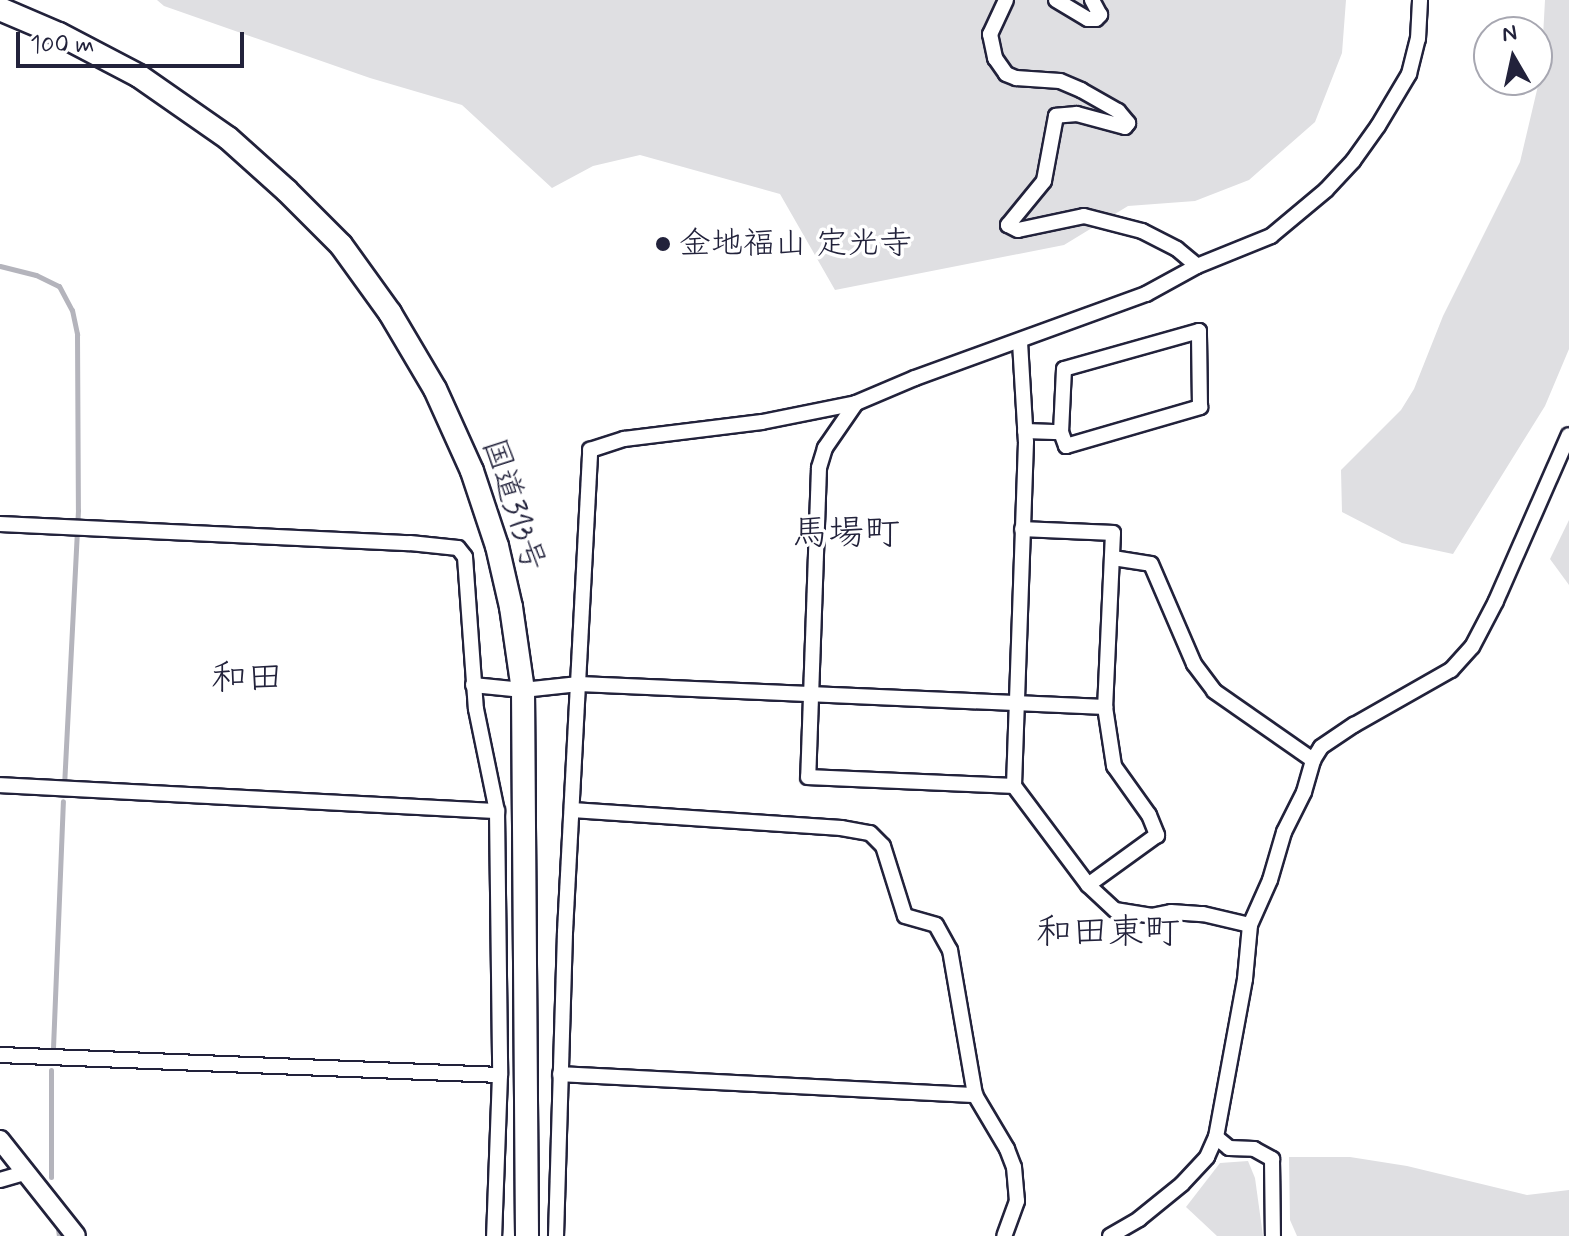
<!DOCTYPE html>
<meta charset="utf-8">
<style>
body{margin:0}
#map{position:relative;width:1569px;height:1236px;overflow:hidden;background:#fff;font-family:Mynerve,"Klee One",sans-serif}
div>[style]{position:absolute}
.green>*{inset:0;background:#dfdfe2}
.stream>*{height:5px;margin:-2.5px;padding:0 2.5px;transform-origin:2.5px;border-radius:2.5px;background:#b4b4bc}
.roads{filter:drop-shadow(2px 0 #22223b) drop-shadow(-2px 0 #22223b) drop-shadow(0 2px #22223b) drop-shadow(0 -2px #22223b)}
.minor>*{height:14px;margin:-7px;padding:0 7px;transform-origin:7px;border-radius:7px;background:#fff}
.major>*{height:18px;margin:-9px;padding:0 9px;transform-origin:9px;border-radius:9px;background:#fff}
.highway>*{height:22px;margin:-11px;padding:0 11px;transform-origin:11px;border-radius:11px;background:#fff}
.dots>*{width:22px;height:22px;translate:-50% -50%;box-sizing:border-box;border:4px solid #fff;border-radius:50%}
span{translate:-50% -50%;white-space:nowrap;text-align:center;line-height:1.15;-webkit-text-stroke:7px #fff;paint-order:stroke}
.poi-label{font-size:32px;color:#22223b}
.left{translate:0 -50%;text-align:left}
.street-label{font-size:32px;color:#22223b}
.quarter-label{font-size:36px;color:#22223b}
.north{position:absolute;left:1473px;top:16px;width:80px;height:80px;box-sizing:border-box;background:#fff;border:2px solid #a7a7b1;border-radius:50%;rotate:351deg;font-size:22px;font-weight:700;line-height:32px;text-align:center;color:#22223b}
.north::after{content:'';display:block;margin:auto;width:28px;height:36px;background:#22223b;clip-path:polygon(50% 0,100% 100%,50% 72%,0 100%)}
.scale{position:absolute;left:16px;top:32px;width:228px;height:36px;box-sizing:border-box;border:4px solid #22223b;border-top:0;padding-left:10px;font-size:24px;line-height:28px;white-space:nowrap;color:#22223b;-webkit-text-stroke:6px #fff;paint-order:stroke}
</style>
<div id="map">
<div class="green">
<i style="clip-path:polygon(157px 0,1346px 0,1342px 53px,1315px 122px,1249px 180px,1195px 201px,1128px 206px,1064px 245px,835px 290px,780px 194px,640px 155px,593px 166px,552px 188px,462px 105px,370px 78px,164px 6px)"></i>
<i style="clip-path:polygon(1545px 0,1569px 0,1569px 349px,1545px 406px,1453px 554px,1402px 543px,1342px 512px,1341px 470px,1401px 410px,1414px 389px,1443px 316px,1520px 162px,1541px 73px)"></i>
<i style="clip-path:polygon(1569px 520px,1569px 585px,1550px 559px)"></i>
<i style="clip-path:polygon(1289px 1157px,1350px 1157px,1407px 1166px,1527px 1195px,1569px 1190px,1569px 1236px,1297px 1236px,1290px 1220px)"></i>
<i style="clip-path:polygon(1248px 1161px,1255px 1178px,1263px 1236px,1217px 1236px,1186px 1207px,1220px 1163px)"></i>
</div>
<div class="stream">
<i style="left:0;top:266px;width:37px;rotate:14deg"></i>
<i style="left:36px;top:275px;width:25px;rotate:26deg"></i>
<i style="left:59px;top:286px;width:27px;rotate:62deg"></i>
<i style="left:72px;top:310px;width:25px;rotate:78deg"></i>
<i style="left:77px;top:334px;width:176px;rotate:89.7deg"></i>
<i style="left:78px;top:510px;width:274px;rotate:92.9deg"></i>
<i style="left:53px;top:1048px;width:247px;rotate:-87.7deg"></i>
<i style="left:51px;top:1070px;width:107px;rotate:90deg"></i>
<i style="left:58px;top:1229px;width:7px;rotate:82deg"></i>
</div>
<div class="roads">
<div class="minor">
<i style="left:1006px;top:0;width:38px;rotate:115deg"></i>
<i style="left:990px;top:34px;width:25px;rotate:78deg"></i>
<i style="left:995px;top:58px;width:19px;rotate:55deg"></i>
<i style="left:1006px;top:74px;width:11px;rotate:22deg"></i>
<i style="left:1016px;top:78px;width:44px;rotate:3.9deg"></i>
<i style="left:1060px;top:81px;width:23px;rotate:23deg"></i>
<i style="left:1081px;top:90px;width:43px;rotate:29.6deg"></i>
<i style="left:1118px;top:111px;width:16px;rotate:50deg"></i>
<i style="left:1128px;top:123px;width:5px;rotate:127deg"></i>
<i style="left:1125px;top:127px;width:50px;rotate:-164.8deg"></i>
<i style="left:1077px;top:114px;width:21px;rotate:175deg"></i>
<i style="left:1056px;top:116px;width:66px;rotate:100.5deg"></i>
<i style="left:1044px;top:181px;width:57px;rotate:129.3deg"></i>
<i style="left:1008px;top:225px;width:11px;rotate:27deg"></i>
<i style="left:1018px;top:230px;width:67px;rotate:-12deg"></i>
<i style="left:1084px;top:216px;width:60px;rotate:14.5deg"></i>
<i style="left:1142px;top:231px;width:39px;rotate:27deg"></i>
<i style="left:1177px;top:249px;width:26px;rotate:40deg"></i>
<i style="left:1056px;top:0;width:37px;rotate:31deg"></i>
<i style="left:1088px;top:19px;width:8px"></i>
<i style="left:1096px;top:19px;width:6px;rotate:-45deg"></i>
<i style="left:1100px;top:15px;width:17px;rotate:-118deg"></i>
<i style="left:1020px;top:342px;width:100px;rotate:86.6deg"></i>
<i style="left:1026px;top:442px;width:344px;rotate:92deg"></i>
<i style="left:1014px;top:786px;width:124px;rotate:53.2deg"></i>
<i style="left:1088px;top:885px;width:37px;rotate:43deg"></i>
<i style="left:1115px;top:910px;width:36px;rotate:9deg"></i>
<i style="left:1151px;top:916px;width:20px;rotate:-11deg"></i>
<i style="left:1171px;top:912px;width:32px;rotate:4deg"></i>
<i style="left:1203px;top:914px;width:48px;rotate:13.2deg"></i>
<i style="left:856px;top:403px;width:55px;rotate:124.6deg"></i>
<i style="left:825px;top:448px;width:21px;rotate:107deg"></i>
<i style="left:819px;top:468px;width:309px;rotate:92deg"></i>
<i style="left:808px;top:777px;width:206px;rotate:2.5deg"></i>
<i style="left:1025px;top:431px;width:36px;rotate:2deg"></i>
<i style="left:1061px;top:432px;width:15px;rotate:70deg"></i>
<i style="left:1066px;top:446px;width:140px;rotate:-16.2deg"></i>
<i style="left:1200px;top:407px;width:76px;rotate:-90.8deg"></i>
<i style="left:1199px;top:331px;width:140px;rotate:164.3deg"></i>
<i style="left:1064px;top:369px;width:63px;rotate:92.7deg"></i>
<i style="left:0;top:524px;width:410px;rotate:2.7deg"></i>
<i style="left:410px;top:543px;width:48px;rotate:5.9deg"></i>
<i style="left:458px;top:548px;width:11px;rotate:52deg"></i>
<i style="left:465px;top:557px;width:152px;rotate:85.9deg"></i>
<i style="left:476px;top:709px;width:104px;rotate:78.4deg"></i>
<i style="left:497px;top:811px;width:264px;rotate:89.3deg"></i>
<i style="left:500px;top:1075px;width:161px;rotate:92.1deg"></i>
<i style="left:1022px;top:529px;width:91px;rotate:2.5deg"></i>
<i style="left:1113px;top:533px;width:174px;rotate:92.6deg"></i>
<i style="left:1105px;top:707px;width:60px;rotate:81.3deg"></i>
<i style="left:1114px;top:766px;width:60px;rotate:54.5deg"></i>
<i style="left:1149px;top:815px;width:22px;rotate:68deg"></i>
<i style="left:1157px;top:835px;width:85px;rotate:144.1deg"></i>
<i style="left:1113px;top:558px;width:38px;rotate:9deg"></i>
<i style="left:1151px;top:564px;width:109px;rotate:66.7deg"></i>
<i style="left:1194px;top:664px;width:34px;rotate:53deg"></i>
<i style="left:1214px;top:691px;width:121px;rotate:34.9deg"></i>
<i style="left:473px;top:685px;width:50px;rotate:5.7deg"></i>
<i style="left:523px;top:690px;width:56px;rotate:-6.1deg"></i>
<i style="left:579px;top:684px;width:527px;rotate:2.5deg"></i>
<i style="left:0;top:785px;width:498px;rotate:3deg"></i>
<i style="left:572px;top:810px;width:270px;rotate:3.8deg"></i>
<i style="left:841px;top:828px;width:29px;rotate:10deg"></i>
<i style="left:870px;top:833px;width:18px;rotate:45deg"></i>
<i style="left:883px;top:846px;width:73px;rotate:72.6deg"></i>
<i style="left:905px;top:916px;width:32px;rotate:16deg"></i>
<i style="left:936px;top:925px;width:29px;rotate:61deg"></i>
<i style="left:950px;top:950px;width:147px;rotate:80.2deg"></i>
<i style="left:975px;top:1095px;width:63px;rotate:59.3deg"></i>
<i style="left:1007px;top:1149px;width:19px;rotate:69deg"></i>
<i style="left:1014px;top:1167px;width:34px;rotate:85deg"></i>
<i style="left:1017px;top:1201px;width:37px;rotate:110deg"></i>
<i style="left:0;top:1055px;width:500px;rotate:2.29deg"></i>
<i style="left:560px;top:1074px;width:416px;rotate:2.9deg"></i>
<i style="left:1216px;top:1137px;width:17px;rotate:40deg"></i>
<i style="left:1229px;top:1148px;width:25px;rotate:2deg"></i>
<i style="left:1254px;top:1149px;width:21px;rotate:29deg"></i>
<i style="left:1272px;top:1159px;width:77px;rotate:89.3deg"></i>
<i style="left:0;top:1180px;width:26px;rotate:-16deg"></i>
<i style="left:556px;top:1236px;width:304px;rotate:-88.3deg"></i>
<i style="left:565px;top:932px;width:483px;rotate:-87deg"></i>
<i style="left:590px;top:450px;width:36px;rotate:-18deg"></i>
<i style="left:624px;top:439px;width:139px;rotate:-7deg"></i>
<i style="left:762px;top:422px;width:96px;rotate:-11.4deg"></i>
<i style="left:856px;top:403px;width:64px;rotate:-23deg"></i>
<i style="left:915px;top:378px;width:246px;rotate:-20deg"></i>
<i style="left:1146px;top:294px;width:58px;rotate:-28.8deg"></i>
<i style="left:1197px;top:266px;width:80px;rotate:-22.1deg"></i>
<i style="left:1271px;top:236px;width:72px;rotate:-39.9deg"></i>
<i style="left:1326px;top:190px;width:40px;rotate:-47deg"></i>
<i style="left:1353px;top:161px;width:43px;rotate:-54.5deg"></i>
<i style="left:1378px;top:126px;width:61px;rotate:-59.2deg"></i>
<i style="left:1409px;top:74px;width:36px;rotate:-76deg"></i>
<i style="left:1418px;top:39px;width:39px;rotate:-87deg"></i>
<i style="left:1110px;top:1236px;width:34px;rotate:-30deg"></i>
<i style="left:1139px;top:1219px;width:55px;rotate:-39.1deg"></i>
<i style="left:1182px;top:1184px;width:37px;rotate:-47deg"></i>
<i style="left:1207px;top:1157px;width:22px;rotate:-66deg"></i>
<i style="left:1216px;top:1137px;width:161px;rotate:-79.6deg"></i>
<i style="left:1245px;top:979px;width:54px;rotate:-84.7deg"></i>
<i style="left:1250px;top:925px;width:49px;rotate:-66deg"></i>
<i style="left:1270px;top:880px;width:50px;rotate:-73.7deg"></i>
<i style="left:1284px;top:832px;width:45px;rotate:-63.4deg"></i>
<i style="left:1304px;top:792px;width:33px;rotate:-74deg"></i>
<i style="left:1313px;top:760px;width:15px;rotate:-58deg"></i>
<i style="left:1321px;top:747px;width:40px;rotate:-34deg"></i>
<i style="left:1354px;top:725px;width:112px;rotate:-29.6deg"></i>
<i style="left:1451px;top:670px;width:31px;rotate:-48deg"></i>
<i style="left:1472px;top:647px;width:52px;rotate:-62.4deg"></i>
<i style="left:1496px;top:601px;width:181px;rotate:-66.3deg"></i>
</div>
<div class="major">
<i style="left:0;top:1140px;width:122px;rotate:51.6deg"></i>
</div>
<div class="highway">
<i style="left:0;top:9px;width:64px;rotate:23deg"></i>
<i style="left:59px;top:34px;width:90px;rotate:27.7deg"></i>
<i style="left:139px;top:76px;width:108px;rotate:34.9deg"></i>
<i style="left:228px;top:138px;width:79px;rotate:41.9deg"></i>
<i style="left:287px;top:191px;width:76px;rotate:45deg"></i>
<i style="left:341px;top:245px;width:84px;rotate:54.2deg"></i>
<i style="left:390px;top:313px;width:88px;rotate:59.4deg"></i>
<i style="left:435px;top:389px;width:90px;rotate:65.7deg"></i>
<i style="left:472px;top:471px;width:79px;rotate:71.6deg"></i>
<i style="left:497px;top:546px;width:63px;rotate:77.1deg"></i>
<i style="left:511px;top:607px;width:84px;rotate:81.8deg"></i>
<i style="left:523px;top:690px;width:546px;rotate:89.58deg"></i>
</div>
</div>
<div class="dots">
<i style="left:663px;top:244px;background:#22223b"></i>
</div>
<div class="poi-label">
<span class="left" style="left:679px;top:244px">金地福山 定光寺</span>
</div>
<div class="street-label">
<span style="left:513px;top:505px;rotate:72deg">国道313号</span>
</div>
<div class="quarter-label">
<span style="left:846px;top:535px">馬場町</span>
<span style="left:247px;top:680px">和田</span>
<span style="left:1108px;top:934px">和田東町</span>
</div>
<div class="north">N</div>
<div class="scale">100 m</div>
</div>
